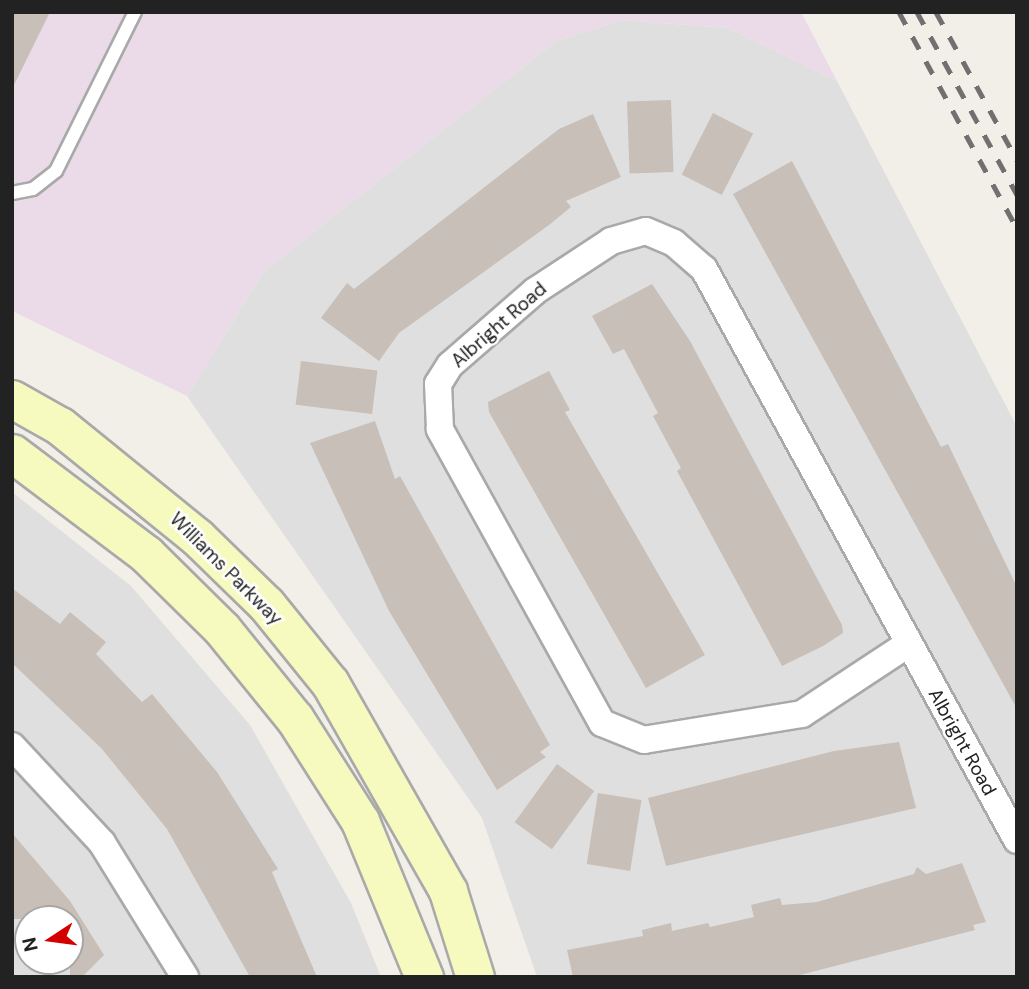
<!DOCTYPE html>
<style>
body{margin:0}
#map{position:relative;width:1029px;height:989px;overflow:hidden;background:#f2efe9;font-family:"DM Sans",sans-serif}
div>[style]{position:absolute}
.residential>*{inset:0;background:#e0dfdf}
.industrial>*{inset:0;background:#ebdbe8}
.building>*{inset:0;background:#c7bfb8;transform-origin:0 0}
.roads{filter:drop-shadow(2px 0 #a9a9a9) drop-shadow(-2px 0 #a9a9a9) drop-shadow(0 2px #a9a9a9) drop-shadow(0 -2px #a9a9a9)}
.lane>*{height:12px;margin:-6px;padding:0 6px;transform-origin:6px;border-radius:6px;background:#fff}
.street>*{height:26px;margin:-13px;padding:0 13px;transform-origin:13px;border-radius:13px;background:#fff}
.secondary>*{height:37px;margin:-18.5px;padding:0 18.5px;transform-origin:18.5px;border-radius:18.5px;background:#f7fabf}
.rail>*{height:5px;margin-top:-2.5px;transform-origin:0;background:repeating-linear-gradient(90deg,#707070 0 14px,transparent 0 28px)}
span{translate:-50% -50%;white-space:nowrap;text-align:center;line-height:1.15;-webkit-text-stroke:5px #fff;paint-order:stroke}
.street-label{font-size:19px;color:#222}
.frame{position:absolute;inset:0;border:14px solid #222;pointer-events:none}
.north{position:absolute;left:14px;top:905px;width:70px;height:70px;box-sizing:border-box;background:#fff;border:2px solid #a7a7a7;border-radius:50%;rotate:257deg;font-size:19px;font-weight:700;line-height:28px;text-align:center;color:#222}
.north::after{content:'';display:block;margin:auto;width:24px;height:32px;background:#d40000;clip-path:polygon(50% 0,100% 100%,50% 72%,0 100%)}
</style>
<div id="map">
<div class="residential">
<i style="clip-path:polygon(622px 20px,728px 28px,837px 81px,1017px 427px,1017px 977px,537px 977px,482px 818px,187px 396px,264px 271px,556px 41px)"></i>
<i style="clip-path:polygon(evenodd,12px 492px,131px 586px,250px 725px,351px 903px,381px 977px,12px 977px,12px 492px,28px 919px,70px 919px,70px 961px,28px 961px,28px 919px)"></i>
</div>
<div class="industrial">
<i style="clip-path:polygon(12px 12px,801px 12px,837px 81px,728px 28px,622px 20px,556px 41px,264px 271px,187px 396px,12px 311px)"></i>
</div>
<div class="building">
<i style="clip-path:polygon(12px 12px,50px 12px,12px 89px)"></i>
<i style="left:671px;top:100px;width:72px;height:44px;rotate:88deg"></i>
<i style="left:713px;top:113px;width:45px;height:69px;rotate:27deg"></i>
<i style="clip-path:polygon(593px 114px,621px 177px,566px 201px,571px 207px,549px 225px,399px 333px,379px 361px,321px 318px,347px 283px,354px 289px,559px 129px)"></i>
<i style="clip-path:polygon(792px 161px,941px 447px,948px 444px,1017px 587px,1017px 709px,733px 194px)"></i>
<i style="clip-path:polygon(652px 284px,690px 341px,842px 625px,843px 633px,823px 646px,782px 666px,677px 471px,681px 468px,653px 416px,658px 413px,624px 349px,613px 354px,592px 316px)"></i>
<i style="left:301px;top:361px;width:77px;height:44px;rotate:7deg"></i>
<i style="clip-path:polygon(549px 371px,570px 410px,565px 412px,705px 655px,646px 688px,489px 412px,488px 402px)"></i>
<i style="clip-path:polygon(375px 421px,395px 479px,400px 476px,550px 745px,540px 752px,546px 757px,497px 790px,389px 611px,310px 443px)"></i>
<i style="clip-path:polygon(12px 588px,60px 624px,70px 612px,106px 642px,96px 654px,142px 702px,152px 694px,217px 772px,278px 869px,272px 872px,317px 977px,250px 977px,167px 829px,102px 749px,12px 663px)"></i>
<i style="clip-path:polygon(899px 742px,916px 808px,666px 866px,648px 798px,834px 751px)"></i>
<i style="left:557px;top:764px;width:46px;height:72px;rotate:36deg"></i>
<i style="left:598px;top:793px;width:44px;height:72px;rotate:9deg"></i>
<i style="clip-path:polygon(12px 833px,70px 901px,104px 955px,82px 977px,70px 977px,70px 919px,12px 919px)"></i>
<i style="clip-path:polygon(962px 863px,986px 922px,973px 925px,975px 930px,792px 977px,573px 977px,567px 950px,643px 936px,642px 930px,671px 923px,672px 931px,708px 923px,710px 927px,754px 917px,751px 905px,780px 898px,782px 905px,817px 902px,914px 874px,917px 867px,926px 874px)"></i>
</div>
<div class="roads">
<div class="lane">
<i style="left:12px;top:193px;width:21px;rotate:-11deg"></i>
<i style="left:33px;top:189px;width:29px;rotate:-38deg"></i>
<i style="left:56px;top:171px;width:178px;rotate:-63.6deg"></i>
</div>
<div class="street">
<i style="left:908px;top:644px;width:127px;rotate:146.6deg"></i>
<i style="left:802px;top:714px;width:160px;rotate:170.7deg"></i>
<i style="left:644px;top:740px;width:45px;rotate:-158deg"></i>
<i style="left:602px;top:723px;width:336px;rotate:-118.9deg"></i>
<i style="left:440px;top:429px;width:45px;rotate:-92.5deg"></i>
<i style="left:438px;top:384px;width:22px;rotate:-58deg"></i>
<i style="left:450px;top:365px;width:113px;rotate:-41deg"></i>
<i style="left:535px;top:291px;width:91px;rotate:-33.3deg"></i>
<i style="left:611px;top:241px;width:36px;rotate:-16deg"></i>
<i style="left:646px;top:231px;width:30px;rotate:23deg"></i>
<i style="left:674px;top:243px;width:40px;rotate:41deg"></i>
<i style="left:704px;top:269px;width:651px;rotate:61.27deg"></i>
<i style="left:12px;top:746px;width:132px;rotate:47.1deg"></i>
<i style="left:102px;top:843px;width:158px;rotate:58.2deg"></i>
</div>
<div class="secondary">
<i style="left:12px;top:399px;width:55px;rotate:29.4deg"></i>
<i style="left:60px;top:426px;width:176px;rotate:39deg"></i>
<i style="left:197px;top:537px;width:96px;rotate:44.2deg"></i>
<i style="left:266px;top:604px;width:102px;rotate:51deg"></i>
<i style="left:330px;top:683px;width:239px;rotate:60.4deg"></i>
<i style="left:448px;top:891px;width:90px;rotate:72.6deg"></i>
<i style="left:12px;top:453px;width:168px;rotate:37deg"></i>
<i style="left:146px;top:554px;width:107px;rotate:44.6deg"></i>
<i style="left:222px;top:629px;width:116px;rotate:51deg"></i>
<i style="left:295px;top:719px;width:121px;rotate:57.5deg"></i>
<i style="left:360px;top:821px;width:169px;rotate:67.7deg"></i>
</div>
</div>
<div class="rail">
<i style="left:899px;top:12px;width:246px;rotate:61.4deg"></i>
<i style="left:917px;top:12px;width:209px;rotate:61.3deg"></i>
<i style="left:936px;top:12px;width:169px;rotate:61.3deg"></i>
</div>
<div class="street-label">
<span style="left:499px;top:325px;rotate:-41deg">Albright Road</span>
<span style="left:226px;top:569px;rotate:45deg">Williams Parkway</span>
<span style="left:962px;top:742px;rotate:61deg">Albright Road</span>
</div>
<div class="frame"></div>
<div class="north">N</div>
</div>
